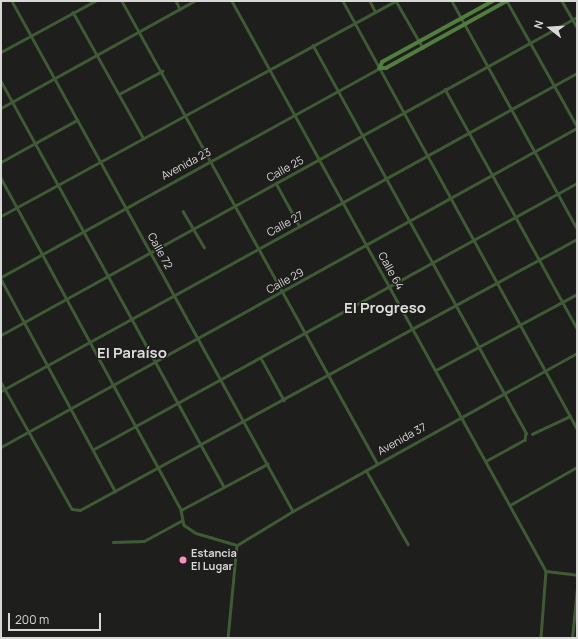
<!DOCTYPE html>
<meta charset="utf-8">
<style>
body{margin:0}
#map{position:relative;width:578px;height:639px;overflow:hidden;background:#1e1e1c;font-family:Manrope,sans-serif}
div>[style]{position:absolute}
.minor>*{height:2.5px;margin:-1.25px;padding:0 1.25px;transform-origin:1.25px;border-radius:1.25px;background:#3f5b35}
.tertiary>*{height:3px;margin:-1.5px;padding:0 1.5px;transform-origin:1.5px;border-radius:1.5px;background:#3f5b35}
.secondary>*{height:3.5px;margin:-1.75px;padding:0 1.75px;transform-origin:1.75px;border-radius:1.75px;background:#517d3f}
.dots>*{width:11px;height:11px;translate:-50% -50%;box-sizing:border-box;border:2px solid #1e1e1c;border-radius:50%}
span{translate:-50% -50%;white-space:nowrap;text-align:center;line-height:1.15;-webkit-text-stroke:3px #1e1e1c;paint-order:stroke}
.street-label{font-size:11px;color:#d8d8d7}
.poi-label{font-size:11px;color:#d8d8d7;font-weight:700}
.left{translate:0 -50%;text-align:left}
.district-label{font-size:15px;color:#ddddda;font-weight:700}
.frame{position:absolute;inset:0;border:2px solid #d8d8d7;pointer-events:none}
.north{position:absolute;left:530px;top:8px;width:40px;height:40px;-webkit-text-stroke:3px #1e1e1c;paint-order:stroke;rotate:287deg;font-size:11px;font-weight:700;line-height:16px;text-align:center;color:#d8d8d7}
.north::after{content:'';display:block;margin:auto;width:14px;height:18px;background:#d8d8d7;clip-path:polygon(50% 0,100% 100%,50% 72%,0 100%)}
.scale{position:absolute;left:8px;top:613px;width:93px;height:18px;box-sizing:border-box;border:2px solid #d8d8d7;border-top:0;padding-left:5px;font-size:12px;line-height:14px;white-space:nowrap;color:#d8d8d7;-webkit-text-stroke:3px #1e1e1c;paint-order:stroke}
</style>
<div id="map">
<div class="minor">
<i style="left:12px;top:1px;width:582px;rotate:61.15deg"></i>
<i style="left:122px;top:1px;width:528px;rotate:61.1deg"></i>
<i style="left:176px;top:1px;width:9px;rotate:63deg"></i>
<i style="left:232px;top:1px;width:651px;rotate:61.15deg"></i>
<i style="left:546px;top:571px;width:67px;rotate:94.3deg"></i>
<i style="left:343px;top:1px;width:487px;rotate:61.3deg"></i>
<i style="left:370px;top:1px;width:11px;rotate:63deg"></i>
<i style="left:396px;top:1px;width:54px;rotate:60.1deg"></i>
<i style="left:452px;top:1px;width:259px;rotate:61.2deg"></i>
<i style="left:507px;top:1px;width:143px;rotate:60.8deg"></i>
<i style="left:562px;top:1px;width:30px;rotate:60deg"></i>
<i style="left:73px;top:12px;width:145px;rotate:60.8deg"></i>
<i style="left:313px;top:45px;width:443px;rotate:61.2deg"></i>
<i style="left:526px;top:433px;width:7px;rotate:98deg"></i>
<i style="left:525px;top:440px;width:43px;rotate:151.1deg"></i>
<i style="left:1px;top:52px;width:107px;rotate:-28.5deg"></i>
<i style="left:1px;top:81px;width:462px;rotate:61.2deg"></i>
<i style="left:445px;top:89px;width:273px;rotate:61.1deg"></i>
<i style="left:119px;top:94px;width:49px;rotate:-28.1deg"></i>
<i style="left:1px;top:108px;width:221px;rotate:-29deg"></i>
<i style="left:1px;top:162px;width:87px;rotate:-28.9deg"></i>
<i style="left:1px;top:178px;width:378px;rotate:61.5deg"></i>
<i style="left:181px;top:510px;width:15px;rotate:79deg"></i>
<i style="left:184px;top:525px;width:14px;rotate:34deg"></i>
<i style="left:196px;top:533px;width:43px;rotate:16.3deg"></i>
<i style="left:237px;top:545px;width:93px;rotate:95.5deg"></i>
<i style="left:276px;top:183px;width:48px;rotate:61.3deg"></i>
<i style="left:183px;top:211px;width:42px;rotate:59.7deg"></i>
<i style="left:1px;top:216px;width:450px;rotate:-28.6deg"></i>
<i style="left:1px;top:279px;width:241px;rotate:61.7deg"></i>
<i style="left:1px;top:335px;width:658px;rotate:-28.9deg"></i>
<i style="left:261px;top:358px;width:48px;rotate:61.3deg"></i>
<i style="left:436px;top:370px;width:160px;rotate:-28.3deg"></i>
<i style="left:1px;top:382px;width:145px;rotate:60.8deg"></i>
<i style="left:72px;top:509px;width:8px;rotate:7deg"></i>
<i style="left:80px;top:510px;width:566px;rotate:-28.6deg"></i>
<i style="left:1px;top:391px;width:658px;rotate:-28.9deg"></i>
<i style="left:532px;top:434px;width:42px;rotate:-25.3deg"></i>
<i style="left:1px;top:447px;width:658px;rotate:-28.98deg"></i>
<i style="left:94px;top:449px;width:551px;rotate:-28.84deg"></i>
<i style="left:366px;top:470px;width:85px;rotate:60.4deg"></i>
<i style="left:510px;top:505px;width:77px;rotate:-29.6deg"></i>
<i style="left:181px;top:510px;width:98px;rotate:-28.1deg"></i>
<i style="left:113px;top:542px;width:31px;rotate:-2deg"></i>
<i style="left:144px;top:541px;width:42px;rotate:-28.4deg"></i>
<i style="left:546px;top:571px;width:31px;rotate:7deg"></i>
<i style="left:572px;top:638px;width:50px;rotate:-84.3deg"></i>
</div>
<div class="tertiary">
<i style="left:1px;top:277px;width:433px;rotate:-28.9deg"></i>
<i style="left:237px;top:545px;width:66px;rotate:-31.3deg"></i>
<i style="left:293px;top:511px;width:325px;rotate:-29.1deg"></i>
</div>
<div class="secondary">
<i style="left:494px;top:1px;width:127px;rotate:151.2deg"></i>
<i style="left:383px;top:62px;width:7px;rotate:117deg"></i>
<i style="left:380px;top:68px;width:6px"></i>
<i style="left:386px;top:68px;width:138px;rotate:-29deg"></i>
</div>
<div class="dots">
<i style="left:183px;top:560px;background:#fc8fc2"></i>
</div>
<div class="street-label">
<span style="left:186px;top:164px;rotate:-28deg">Avenida 23</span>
<span style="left:285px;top:169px;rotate:-29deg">Calle 25</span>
<span style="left:285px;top:224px;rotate:-29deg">Calle 27</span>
<span style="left:160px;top:251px;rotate:61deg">Calle 72</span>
<span style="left:391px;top:271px;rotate:61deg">Calle 64</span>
<span style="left:285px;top:281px;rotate:-29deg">Calle 29</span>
<span style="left:402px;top:439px;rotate:-29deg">Avenida 37</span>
</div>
<div class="poi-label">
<span class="left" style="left:191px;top:560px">Estancia<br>El Lugar</span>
</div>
<div class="district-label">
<span style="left:385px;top:308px">El Progreso</span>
<span style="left:132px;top:353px">El Paraíso</span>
</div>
<div class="frame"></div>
<div class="north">N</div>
<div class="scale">200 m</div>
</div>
